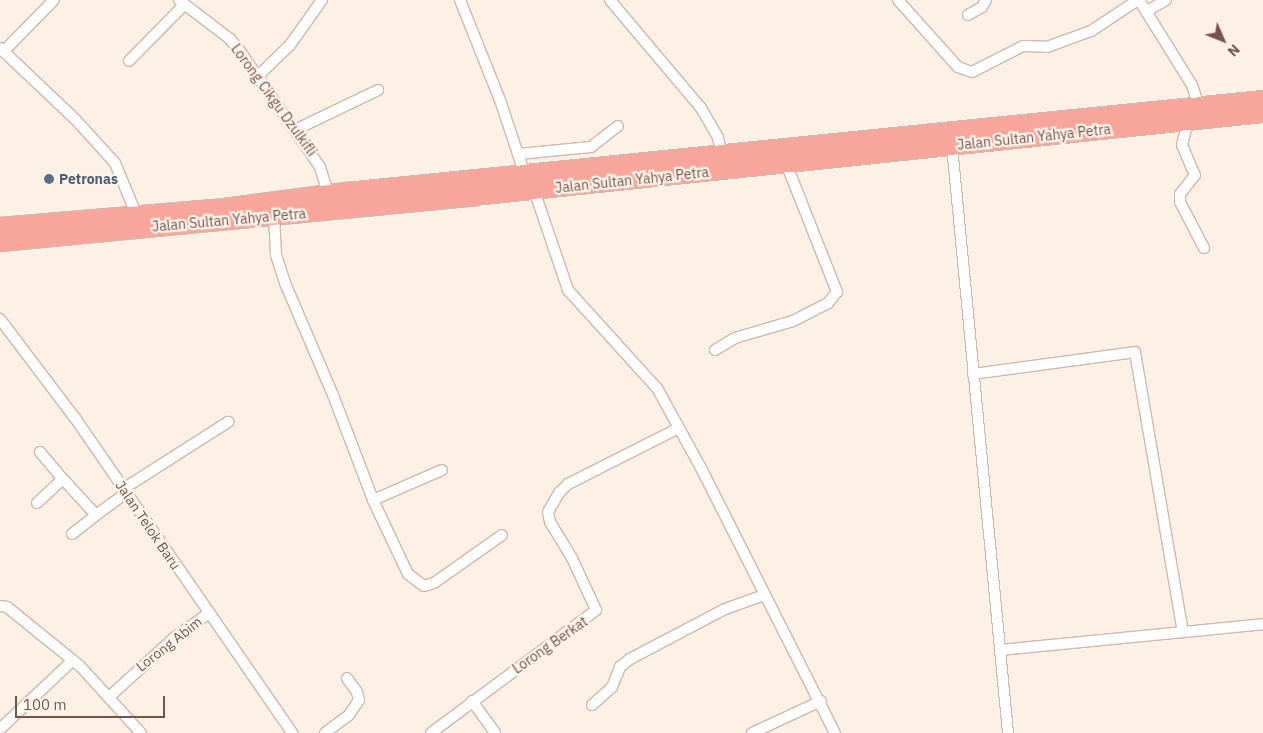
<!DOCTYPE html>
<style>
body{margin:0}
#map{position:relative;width:1263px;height:733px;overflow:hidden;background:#fdf0e5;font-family:"IBM Plex Sans",sans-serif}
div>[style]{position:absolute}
.roads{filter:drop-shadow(1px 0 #d1b8ad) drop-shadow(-1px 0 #d1b8ad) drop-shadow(0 1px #d1b8ad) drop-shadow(0 -1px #d1b8ad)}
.street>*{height:10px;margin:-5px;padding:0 5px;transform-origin:5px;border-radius:5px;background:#fff}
.highway>*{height:18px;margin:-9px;padding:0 9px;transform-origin:9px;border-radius:9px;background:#f8a69b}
.dots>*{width:14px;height:14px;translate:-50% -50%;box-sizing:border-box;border:2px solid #fff5ec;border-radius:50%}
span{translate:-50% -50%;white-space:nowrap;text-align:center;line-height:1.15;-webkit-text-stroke:4.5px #fff5ec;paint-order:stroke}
.street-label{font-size:14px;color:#775349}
.service-label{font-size:14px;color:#4e5e75;font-weight:700}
.left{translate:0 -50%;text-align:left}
.north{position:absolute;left:1198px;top:15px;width:50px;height:50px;-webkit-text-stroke:4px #fff5ec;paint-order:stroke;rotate:134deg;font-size:14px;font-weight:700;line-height:20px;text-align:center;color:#775349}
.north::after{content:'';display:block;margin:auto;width:18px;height:22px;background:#775349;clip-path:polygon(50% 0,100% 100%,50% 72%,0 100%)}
.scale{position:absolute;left:15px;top:696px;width:150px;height:22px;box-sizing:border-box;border:2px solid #775349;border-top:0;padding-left:6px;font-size:15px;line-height:18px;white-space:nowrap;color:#775349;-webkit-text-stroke:4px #fff5ec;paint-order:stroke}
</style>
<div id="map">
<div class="roads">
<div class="street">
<i style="left:179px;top:0;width:64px;rotate:37.4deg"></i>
<i style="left:230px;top:39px;width:19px;rotate:51deg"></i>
<i style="left:242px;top:54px;width:137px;rotate:55.4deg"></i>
<i style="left:320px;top:167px;width:28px;rotate:73deg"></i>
<i style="left:460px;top:0;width:108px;rotate:68.2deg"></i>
<i style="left:500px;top:100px;width:79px;rotate:71.6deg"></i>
<i style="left:610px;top:0;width:141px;rotate:49.9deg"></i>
<i style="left:701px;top:108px;width:34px;rotate:60deg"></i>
<i style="left:718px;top:138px;width:18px;rotate:77deg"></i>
<i style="left:898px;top:0;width:90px;rotate:48.2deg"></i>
<i style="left:958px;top:67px;width:15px;rotate:20deg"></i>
<i style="left:972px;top:72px;width:57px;rotate:-27deg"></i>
<i style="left:1023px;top:46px;width:24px;rotate:2deg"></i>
<i style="left:1047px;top:47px;width:47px;rotate:-20deg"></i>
<i style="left:1091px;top:31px;width:56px;rotate:-33.4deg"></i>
<i style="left:1139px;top:0;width:100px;rotate:58.1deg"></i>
<i style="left:1192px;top:85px;width:23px;rotate:72deg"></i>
<i style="left:1147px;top:11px;width:22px;rotate:-30deg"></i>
<i style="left:968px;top:15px;width:16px;rotate:-30deg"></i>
<i style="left:982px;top:7px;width:8px;rotate:-60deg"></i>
<i style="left:0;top:48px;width:103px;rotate:43.4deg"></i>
<i style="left:75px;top:119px;width:59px;rotate:47.7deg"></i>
<i style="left:115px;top:163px;width:57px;rotate:67.5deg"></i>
<i style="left:4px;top:51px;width:71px;rotate:-45.6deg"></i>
<i style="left:129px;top:61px;width:77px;rotate:-45.5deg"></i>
<i style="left:259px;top:75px;width:43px;rotate:-44.1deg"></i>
<i style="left:290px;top:45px;width:55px;rotate:-54.6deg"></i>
<i style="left:1188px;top:121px;width:25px;rotate:104deg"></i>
<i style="left:1182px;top:145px;width:33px;rotate:67deg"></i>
<i style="left:1195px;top:175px;width:24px;rotate:128deg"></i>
<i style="left:1180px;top:194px;width:8px;rotate:90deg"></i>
<i style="left:1180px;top:202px;width:52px;rotate:62.4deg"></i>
<i style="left:297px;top:129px;width:90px;rotate:-25.7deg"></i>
<i style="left:952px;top:146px;width:590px;rotate:84.55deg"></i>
<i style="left:519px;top:154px;width:72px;rotate:-5.6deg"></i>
<i style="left:591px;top:147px;width:34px;rotate:-38deg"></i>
<i style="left:534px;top:190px;width:106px;rotate:71.2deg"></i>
<i style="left:568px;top:290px;width:132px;rotate:47.8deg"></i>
<i style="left:657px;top:388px;width:94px;rotate:61.2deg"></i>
<i style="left:702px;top:470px;width:295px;rotate:63.2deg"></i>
<i style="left:274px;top:216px;width:39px;rotate:87deg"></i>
<i style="left:276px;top:255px;width:29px;rotate:72deg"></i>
<i style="left:285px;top:283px;width:122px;rotate:66.8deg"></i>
<i style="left:333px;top:395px;width:112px;rotate:69.1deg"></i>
<i style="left:373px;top:500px;width:82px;rotate:64.7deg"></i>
<i style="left:408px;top:574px;width:20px;rotate:37deg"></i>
<i style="left:424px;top:586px;width:10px;rotate:-17deg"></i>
<i style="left:434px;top:583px;width:83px;rotate:-35.2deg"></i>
<i style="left:0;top:319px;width:124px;rotate:52.9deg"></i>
<i style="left:75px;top:418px;width:383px;rotate:55.4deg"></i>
<i style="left:715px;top:350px;width:23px;rotate:-31deg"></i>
<i style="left:735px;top:338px;width:60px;rotate:-16.3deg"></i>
<i style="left:793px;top:321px;width:39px;rotate:-27deg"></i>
<i style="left:828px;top:303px;width:14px;rotate:-51deg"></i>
<i style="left:837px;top:292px;width:139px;rotate:-111.6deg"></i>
<i style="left:973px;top:374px;width:163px;rotate:-7.7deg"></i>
<i style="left:1135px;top:352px;width:284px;rotate:80.3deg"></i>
<i style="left:40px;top:452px;width:35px;rotate:50deg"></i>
<i style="left:123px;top:489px;width:125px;rotate:-32.5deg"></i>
<i style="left:373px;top:500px;width:75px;rotate:-23.5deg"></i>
<i style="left:37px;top:503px;width:35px;rotate:-43deg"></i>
<i style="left:63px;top:479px;width:49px;rotate:47.5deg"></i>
<i style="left:96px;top:515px;width:37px;rotate:-36deg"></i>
<i style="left:72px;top:534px;width:31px;rotate:-38deg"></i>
<i style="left:0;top:606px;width:7px;rotate:8deg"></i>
<i style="left:7px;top:607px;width:94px;rotate:38.9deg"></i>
<i style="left:80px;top:666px;width:91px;rotate:47.7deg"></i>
<i style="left:1000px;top:650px;width:264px;rotate:-5.6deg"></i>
<i style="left:109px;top:697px;width:89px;rotate:-42.3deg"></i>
<i style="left:175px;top:637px;width:42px;rotate:-35.2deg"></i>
<i style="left:472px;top:701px;width:39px;rotate:54deg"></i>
<i style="left:592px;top:705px;width:27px;rotate:-42deg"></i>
<i style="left:612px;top:687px;width:22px;rotate:-68deg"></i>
<i style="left:620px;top:667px;width:13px;rotate:-39deg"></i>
<i style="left:630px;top:659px;width:107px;rotate:-27.8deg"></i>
<i style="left:725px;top:609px;width:41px;rotate:-19.7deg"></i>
<i style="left:0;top:729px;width:100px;rotate:-43.4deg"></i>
<i style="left:325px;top:733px;width:30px;rotate:-37deg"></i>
<i style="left:349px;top:715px;width:18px;rotate:-56deg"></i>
<i style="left:359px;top:700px;width:8px;rotate:-104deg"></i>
<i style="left:357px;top:692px;width:17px;rotate:-126deg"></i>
<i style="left:431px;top:733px;width:206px;rotate:-36.7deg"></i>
<i style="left:596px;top:610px;width:57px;rotate:-114.8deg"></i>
<i style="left:572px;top:558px;width:42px;rotate:-121.4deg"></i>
<i style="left:550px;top:522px;width:10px;rotate:-101deg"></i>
<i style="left:548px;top:512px;width:22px;rotate:-60deg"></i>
<i style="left:559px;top:493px;width:13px;rotate:-45deg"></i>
<i style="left:568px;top:484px;width:124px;rotate:-26.8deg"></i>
<i style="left:752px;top:733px;width:76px;rotate:-24.9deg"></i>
</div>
<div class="highway">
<i style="left:0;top:227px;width:217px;rotate:-4.8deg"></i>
<i style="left:216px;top:209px;width:131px;rotate:-7.5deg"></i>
<i style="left:346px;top:192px;width:922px;rotate:-5.73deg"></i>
<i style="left:0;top:242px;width:477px;rotate:-5.5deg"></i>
<i style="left:475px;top:196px;width:792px;rotate:-6.01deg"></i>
</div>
</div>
<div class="dots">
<i style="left:49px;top:179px;background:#5c6f8a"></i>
</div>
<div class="street-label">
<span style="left:274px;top:100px;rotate:54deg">Lorong Cikgu Dzulkifli</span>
<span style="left:1034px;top:137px;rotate:-6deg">Jalan Sultan Yahya Petra</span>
<span style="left:632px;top:180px;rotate:-6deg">Jalan Sultan Yahya Petra</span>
<span style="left:229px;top:220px;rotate:-5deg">Jalan Sultan Yahya Petra</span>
<span style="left:148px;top:525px;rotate:56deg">Jalan Telok Baru</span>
<span style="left:169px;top:644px;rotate:-38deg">Lorong Abim</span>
<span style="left:550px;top:645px;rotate:-35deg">Lorong Berkat</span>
</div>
<div class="service-label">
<span class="left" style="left:59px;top:179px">Petronas</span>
</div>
<div class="north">N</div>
<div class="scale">100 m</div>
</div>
